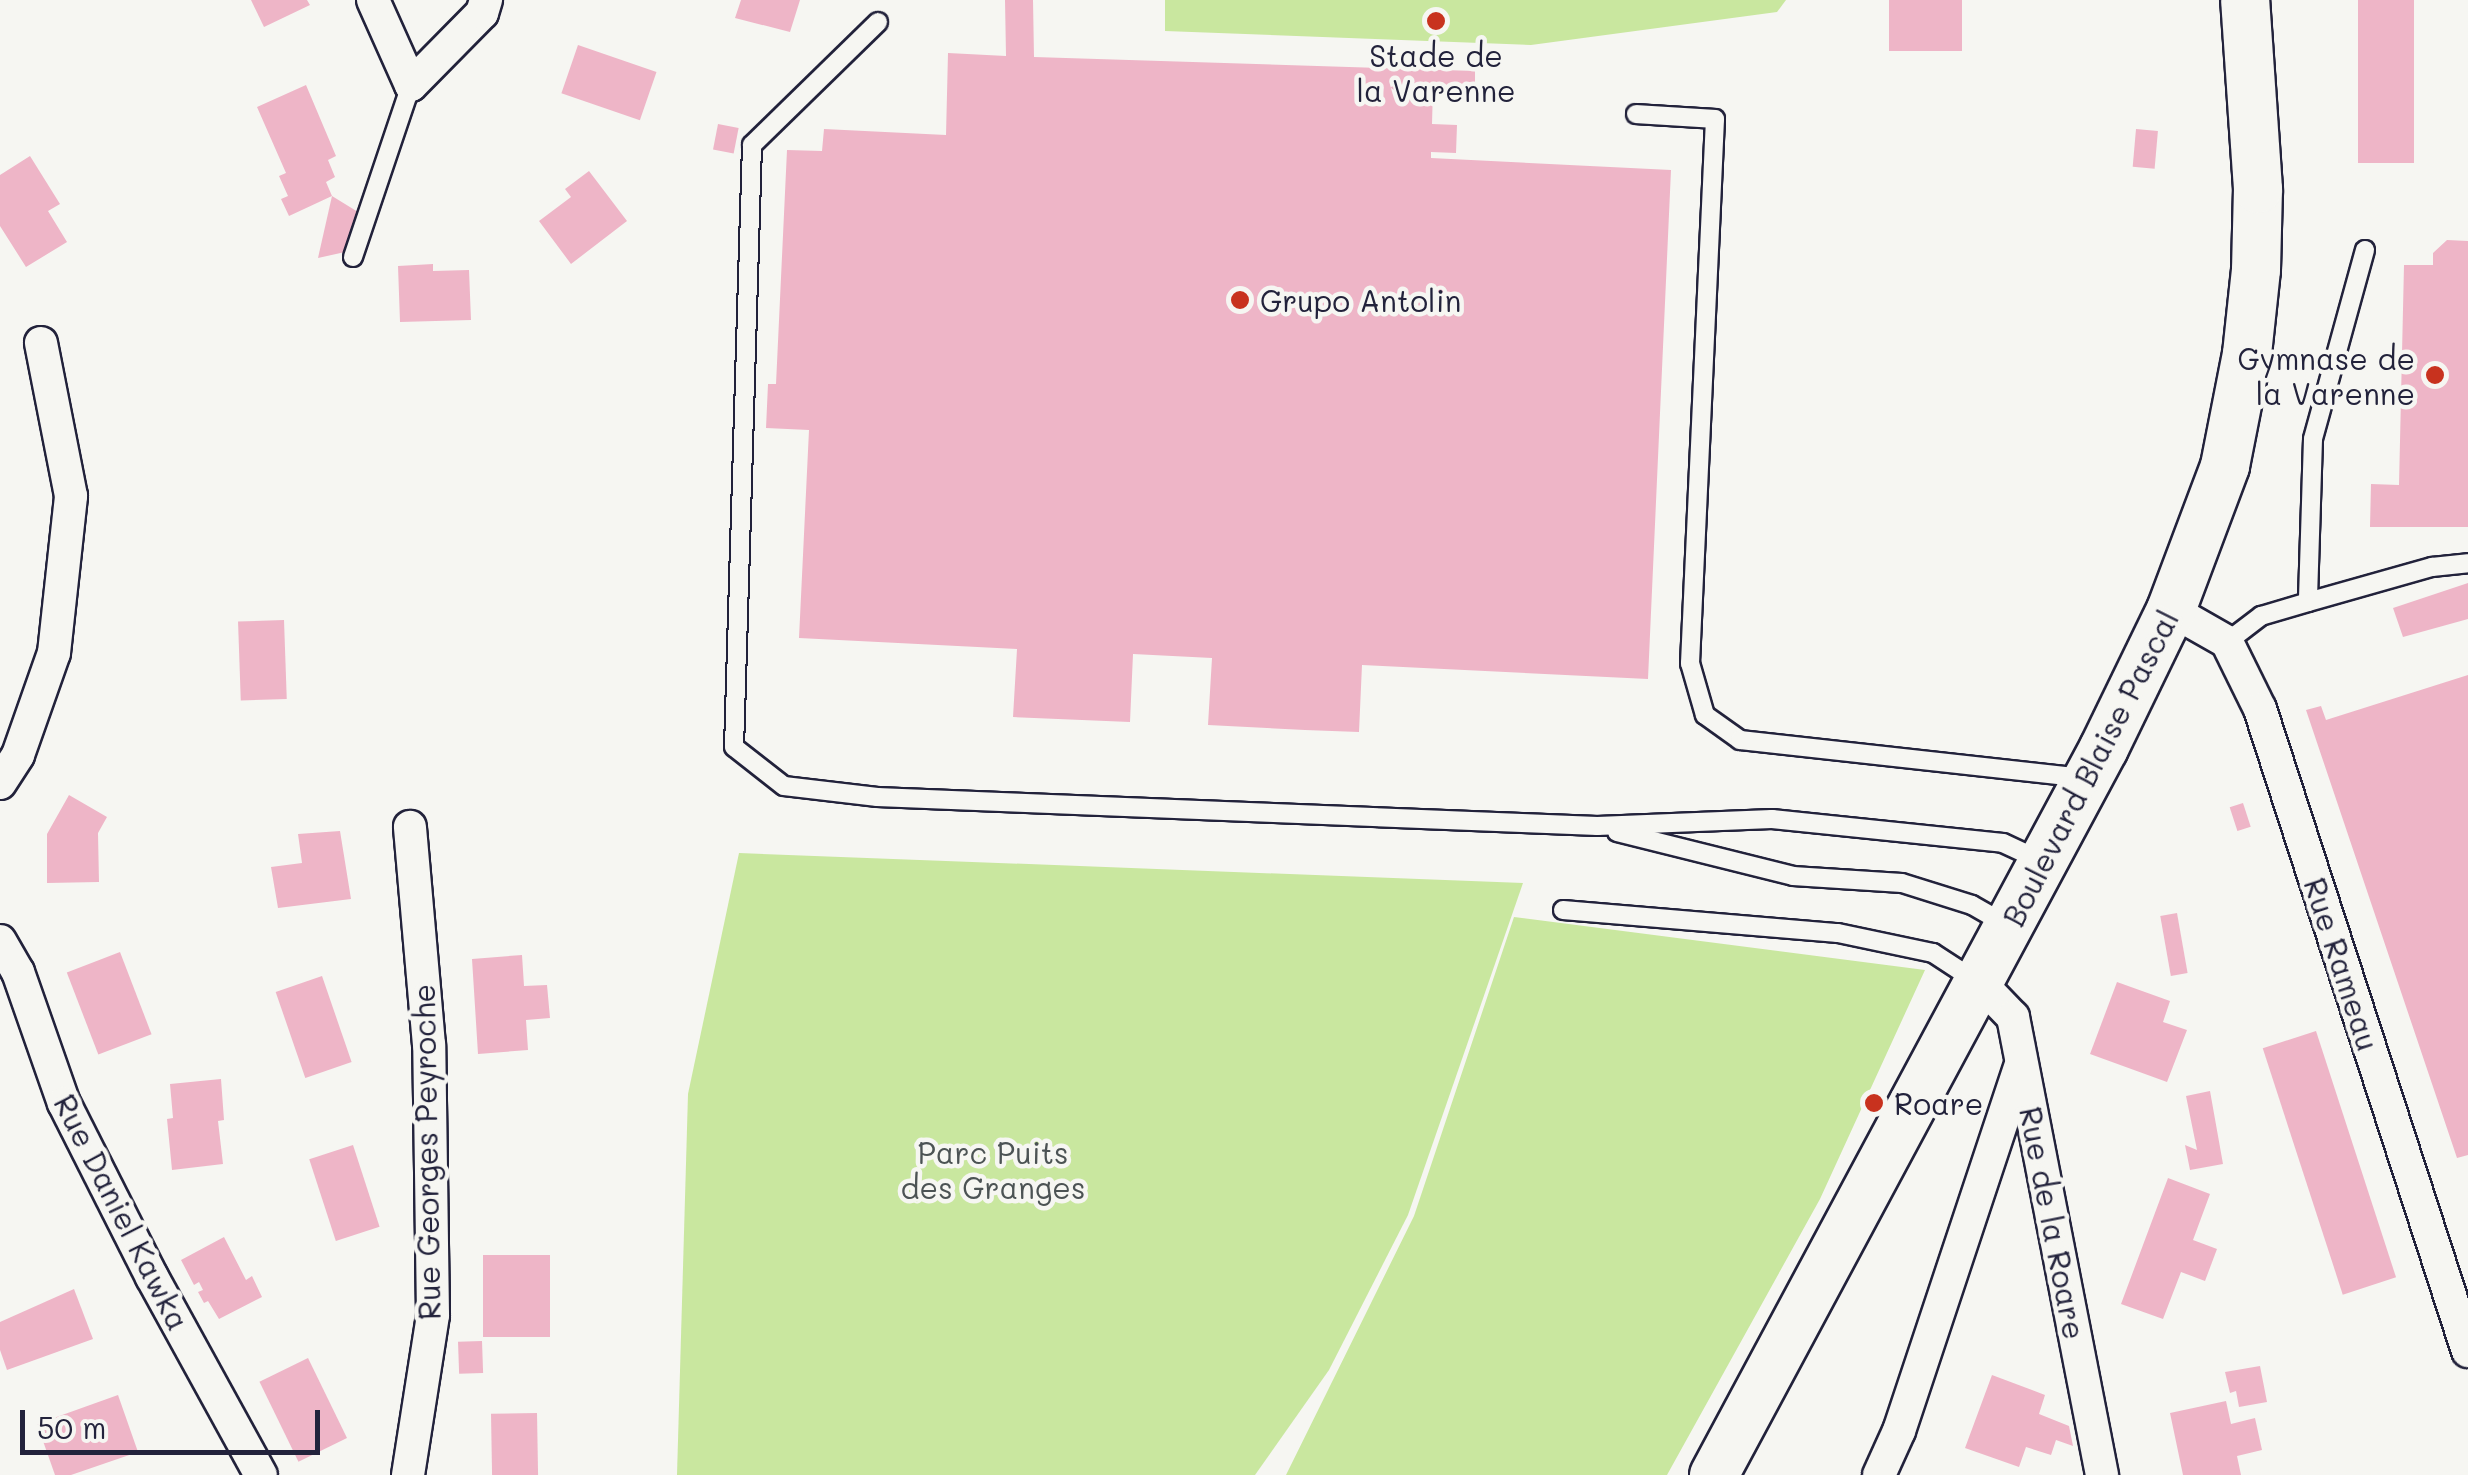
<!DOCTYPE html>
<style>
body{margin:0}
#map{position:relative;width:2468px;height:1475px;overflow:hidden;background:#f6f6f2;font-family:Mali,sans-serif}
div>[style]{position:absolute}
.green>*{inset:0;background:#c9e79f}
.building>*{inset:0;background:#eeb5c7;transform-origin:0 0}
.roads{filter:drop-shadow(2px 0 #22223b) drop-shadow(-2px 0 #22223b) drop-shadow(0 2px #22223b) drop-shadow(0 -2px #22223b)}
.service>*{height:18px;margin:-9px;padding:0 9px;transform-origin:9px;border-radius:9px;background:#f6f6f2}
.minor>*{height:32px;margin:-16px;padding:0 16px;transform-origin:16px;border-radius:16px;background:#f6f6f2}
.secondary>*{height:48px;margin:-24px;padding:0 24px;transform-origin:24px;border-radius:24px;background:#f6f6f2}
.dots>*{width:28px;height:28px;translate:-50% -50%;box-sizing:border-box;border:5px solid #f6f6f2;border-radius:50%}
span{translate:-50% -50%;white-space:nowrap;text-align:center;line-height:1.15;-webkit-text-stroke:9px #f6f6f2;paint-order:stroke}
.poi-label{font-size:30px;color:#22223b}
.left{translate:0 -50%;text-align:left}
.right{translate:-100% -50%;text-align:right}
.street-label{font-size:30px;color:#22223b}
.park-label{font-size:30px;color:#4c5354}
.scale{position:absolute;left:20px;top:1410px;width:300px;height:45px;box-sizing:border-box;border:5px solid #22223b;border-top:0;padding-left:12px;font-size:30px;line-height:35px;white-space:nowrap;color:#22223b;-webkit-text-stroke:8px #f6f6f2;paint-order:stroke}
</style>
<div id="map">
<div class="green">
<i style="clip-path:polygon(1165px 0,1786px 0,1777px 12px,1531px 45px,1165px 31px)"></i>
<i style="clip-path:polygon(739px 853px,1523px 883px,1408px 1215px,1329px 1370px,1255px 1475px,677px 1475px,688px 1094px)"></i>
<i style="clip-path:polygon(1514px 917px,1925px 970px,1820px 1199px,1667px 1475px,1286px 1475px,1414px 1216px)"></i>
</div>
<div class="building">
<i style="clip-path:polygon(251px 0,307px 0,310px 5px,264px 27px)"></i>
<i style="clip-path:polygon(741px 0,800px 0,790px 32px,735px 18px)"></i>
<i style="clip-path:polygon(1005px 0,1033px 0,1034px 57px,1475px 71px,1475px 89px,1433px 88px,1432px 124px,1457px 125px,1456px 153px,1431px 152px,1431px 158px,1671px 170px,1648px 679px,1362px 665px,1359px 732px,1305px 730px,1208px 725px,1212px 658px,1133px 654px,1130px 722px,1013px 717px,1017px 649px,799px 638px,809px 430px,766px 428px,768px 384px,776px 384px,787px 150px,822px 151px,824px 129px,946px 135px,948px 53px,1006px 56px)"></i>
<i style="left:1889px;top:0;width:73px;height:51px"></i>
<i style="left:2358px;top:0;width:56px;height:163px"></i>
<i style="left:578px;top:45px;width:83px;height:51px;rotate:19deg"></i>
<i style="clip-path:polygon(306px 85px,336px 156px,328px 160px,335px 177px,326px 182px,332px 196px,289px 216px,281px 199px,288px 196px,279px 176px,286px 173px,257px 107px)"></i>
<i style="left:718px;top:124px;width:21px;height:26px;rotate:11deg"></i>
<i style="left:2136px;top:129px;width:22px;height:38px;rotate:5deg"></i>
<i style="clip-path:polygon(30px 156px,60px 204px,48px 211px,67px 242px,26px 267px,0 226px,0 175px)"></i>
<i style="clip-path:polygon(589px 171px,627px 221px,571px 264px,539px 221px,571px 197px,565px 189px)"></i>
<i style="clip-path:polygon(332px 196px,358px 212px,345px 252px,318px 258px)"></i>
<i style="clip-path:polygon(2447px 240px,2468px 241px,2468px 527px,2370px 527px,2371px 484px,2399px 485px,2404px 265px,2433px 265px,2433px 253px)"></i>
<i style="clip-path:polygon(433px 264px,433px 271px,469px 270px,471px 320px,400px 322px,398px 266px)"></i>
<i style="clip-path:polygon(2468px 583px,2468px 619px,2403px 637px,2393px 608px)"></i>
<i style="left:284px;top:620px;width:79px;height:46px;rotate:88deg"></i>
<i style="clip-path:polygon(2468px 675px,2468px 1155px,2457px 1158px,2306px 710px,2321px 706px,2326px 720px)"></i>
<i style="clip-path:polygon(69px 795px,107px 817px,98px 833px,99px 882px,47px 883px,47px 834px)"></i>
<i style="left:2243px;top:803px;width:25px;height:14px;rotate:72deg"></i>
<i style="clip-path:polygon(340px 831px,351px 899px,278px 908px,271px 867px,302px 863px,298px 834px)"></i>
<i style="left:2177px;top:913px;width:61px;height:17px;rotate:80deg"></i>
<i style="left:120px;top:952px;width:88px;height:57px;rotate:69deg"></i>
<i style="clip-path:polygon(522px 955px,524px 986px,547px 985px,550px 1018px,526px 1020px,528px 1050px,478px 1054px,472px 959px)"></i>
<i style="left:322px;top:976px;width:91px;height:49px;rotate:71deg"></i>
<i style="clip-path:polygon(2117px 982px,2170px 1001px,2163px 1022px,2187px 1030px,2167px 1082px,2090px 1054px)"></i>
<i style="left:2316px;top:1031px;width:259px;height:56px;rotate:72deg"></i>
<i style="clip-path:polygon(221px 1079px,224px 1120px,218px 1121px,223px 1164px,172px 1170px,167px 1119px,173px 1118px,170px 1084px)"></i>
<i style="clip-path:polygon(2210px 1091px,2223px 1164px,2190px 1170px,2185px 1145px,2197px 1150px,2186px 1096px)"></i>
<i style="left:353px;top:1145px;width:86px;height:46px;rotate:72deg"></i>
<i style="clip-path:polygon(2168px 1178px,2210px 1194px,2193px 1240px,2217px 1249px,2205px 1281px,2181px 1272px,2163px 1319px,2121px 1304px)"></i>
<i style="clip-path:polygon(224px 1237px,246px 1280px,252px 1276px,262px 1297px,219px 1319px,208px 1301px,204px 1303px,198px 1292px,203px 1290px,199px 1282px,194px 1285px,181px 1260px)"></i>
<i style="left:483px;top:1255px;width:67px;height:82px"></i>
<i style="clip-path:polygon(74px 1289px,93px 1339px,7px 1370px,0 1350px,0 1322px)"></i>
<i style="left:482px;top:1341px;width:32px;height:24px;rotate:88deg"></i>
<i style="left:308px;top:1358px;width:89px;height:54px;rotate:64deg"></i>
<i style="clip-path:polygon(2260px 1366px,2267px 1402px,2239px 1407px,2236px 1391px,2230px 1393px,2225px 1372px)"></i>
<i style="clip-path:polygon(1992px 1375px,2045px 1395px,2039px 1414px,2069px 1426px,2073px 1446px,2056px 1440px,2051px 1455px,2026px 1447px,2019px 1467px,1965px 1448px)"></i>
<i style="clip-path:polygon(118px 1395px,138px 1452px,71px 1475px,55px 1475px,37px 1424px)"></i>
<i style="clip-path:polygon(2226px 1401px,2231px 1424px,2255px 1418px,2262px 1450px,2237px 1456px,2241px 1475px,2183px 1475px,2170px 1413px)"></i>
<i style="left:537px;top:1413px;width:62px;height:46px;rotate:89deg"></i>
</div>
<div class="roads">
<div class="service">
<i style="left:878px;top:22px;width:176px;rotate:135.7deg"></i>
<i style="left:752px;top:145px;width:602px;rotate:91.71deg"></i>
<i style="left:734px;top:747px;width:63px;rotate:38deg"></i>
<i style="left:784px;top:786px;width:94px;rotate:6.7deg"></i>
<i style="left:877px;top:797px;width:721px;rotate:2.31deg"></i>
<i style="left:1597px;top:826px;width:175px;rotate:-2.3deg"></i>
<i style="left:1772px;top:819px;width:232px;rotate:5.9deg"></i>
<i style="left:2003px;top:843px;width:40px;rotate:25deg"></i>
<i style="left:1636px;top:114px;width:79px;rotate:3.6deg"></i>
<i style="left:1715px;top:119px;width:545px;rotate:92.63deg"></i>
<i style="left:1690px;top:663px;width:54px;rotate:73.9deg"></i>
<i style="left:1705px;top:715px;width:43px;rotate:35.5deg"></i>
<i style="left:1740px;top:740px;width:345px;rotate:6.3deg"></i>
<i style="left:2365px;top:250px;width:196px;rotate:105.4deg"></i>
<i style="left:2313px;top:439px;width:163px;rotate:91.8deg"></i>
<i style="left:2308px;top:602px;width:129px;rotate:-15.8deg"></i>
<i style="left:2432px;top:567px;width:36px;rotate:-6deg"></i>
<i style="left:353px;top:257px;width:182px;rotate:-71.4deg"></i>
<i style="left:2227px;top:642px;width:43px;rotate:-37.4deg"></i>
<i style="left:2261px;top:616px;width:49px;rotate:-16.6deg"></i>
<i style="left:1617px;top:832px;width:181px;rotate:14deg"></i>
<i style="left:1793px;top:876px;width:109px;rotate:3.7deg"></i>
<i style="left:1902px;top:883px;width:73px;rotate:17.4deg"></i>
<i style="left:1972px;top:905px;width:40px;rotate:29.7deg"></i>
<i style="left:1563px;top:910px;width:276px;rotate:4.8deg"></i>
<i style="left:1838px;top:933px;width:97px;rotate:11.9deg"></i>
<i style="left:1933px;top:953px;width:51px;rotate:33.1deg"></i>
</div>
<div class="minor">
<i style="left:373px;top:0;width:93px;rotate:65.9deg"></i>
<i style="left:411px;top:85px;width:101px;rotate:-45.4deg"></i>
<i style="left:482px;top:13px;width:14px;rotate:-73deg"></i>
<i style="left:2171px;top:610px;width:64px;rotate:29.7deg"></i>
<i style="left:2227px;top:642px;width:75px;rotate:63.8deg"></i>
<i style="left:2260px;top:709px;width:675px;rotate:72.05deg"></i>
<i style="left:0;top:783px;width:33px;rotate:-57deg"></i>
<i style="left:18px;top:755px;width:108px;rotate:-70.6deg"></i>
<i style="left:54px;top:653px;width:158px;rotate:-83.8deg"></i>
<i style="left:71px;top:496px;width:156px;rotate:-101.1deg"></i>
<i style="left:0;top:941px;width:36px;rotate:60deg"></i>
<i style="left:18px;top:972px;width:139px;rotate:70.7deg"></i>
<i style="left:64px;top:1103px;width:195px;rotate:63.2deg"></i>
<i style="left:152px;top:1277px;width:226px;rotate:61.2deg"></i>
<i style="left:1981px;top:984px;width:46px;rotate:45.9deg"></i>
<i style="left:2013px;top:1017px;width:467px;rotate:79deg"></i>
<i style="left:408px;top:1475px;width:162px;rotate:-81.1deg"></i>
<i style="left:433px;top:1315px;width:270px;rotate:-90.8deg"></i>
<i style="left:429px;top:1045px;width:219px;rotate:-95deg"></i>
<i style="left:1879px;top:1475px;width:48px;rotate:-65.6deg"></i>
<i style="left:1899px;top:1431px;width:384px;rotate:-71.6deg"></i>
</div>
<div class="secondary">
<i style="left:1714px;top:1475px;width:825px;rotate:-61.79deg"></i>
<i style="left:2104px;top:748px;width:153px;rotate:-64.1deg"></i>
<i style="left:2171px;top:610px;width:154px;rotate:-69.4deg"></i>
<i style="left:2225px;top:466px;width:114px;rotate:-78.9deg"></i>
<i style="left:2247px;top:354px;width:84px;rotate:-83.9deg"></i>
<i style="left:2256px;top:270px;width:81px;rotate:-88.6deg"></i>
<i style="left:2258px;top:189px;width:189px;rotate:-93.9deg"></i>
</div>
</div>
<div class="dots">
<i style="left:1436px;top:21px;background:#c8321e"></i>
<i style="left:1240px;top:300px;background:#c8321e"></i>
<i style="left:2435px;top:375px;background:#c8321e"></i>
<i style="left:1874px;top:1103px;background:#c8321e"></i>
</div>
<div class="poi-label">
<span style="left:1436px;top:72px">Stade de<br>la Varenne</span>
<span class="left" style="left:1260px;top:300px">Grupo Antolin</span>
<span class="right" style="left:2415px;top:375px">Gymnase de<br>la Varenne</span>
<span class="left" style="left:1894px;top:1103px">Roare</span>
</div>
<div class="street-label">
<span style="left:2090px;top:768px;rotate:-63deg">Boulevard Blaise Pascal</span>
<span style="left:2342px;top:964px;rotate:72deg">Rue Rameau</span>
<span style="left:426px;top:1152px;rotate:-91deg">Rue Georges Peyroche</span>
<span style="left:122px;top:1212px;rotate:63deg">Rue Daniel Kawka</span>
<span style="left:2053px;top:1223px;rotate:79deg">Rue de la Roare</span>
</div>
<div class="park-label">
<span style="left:993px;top:1169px">Parc Puits<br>des Granges</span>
</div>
<div class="scale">50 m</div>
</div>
